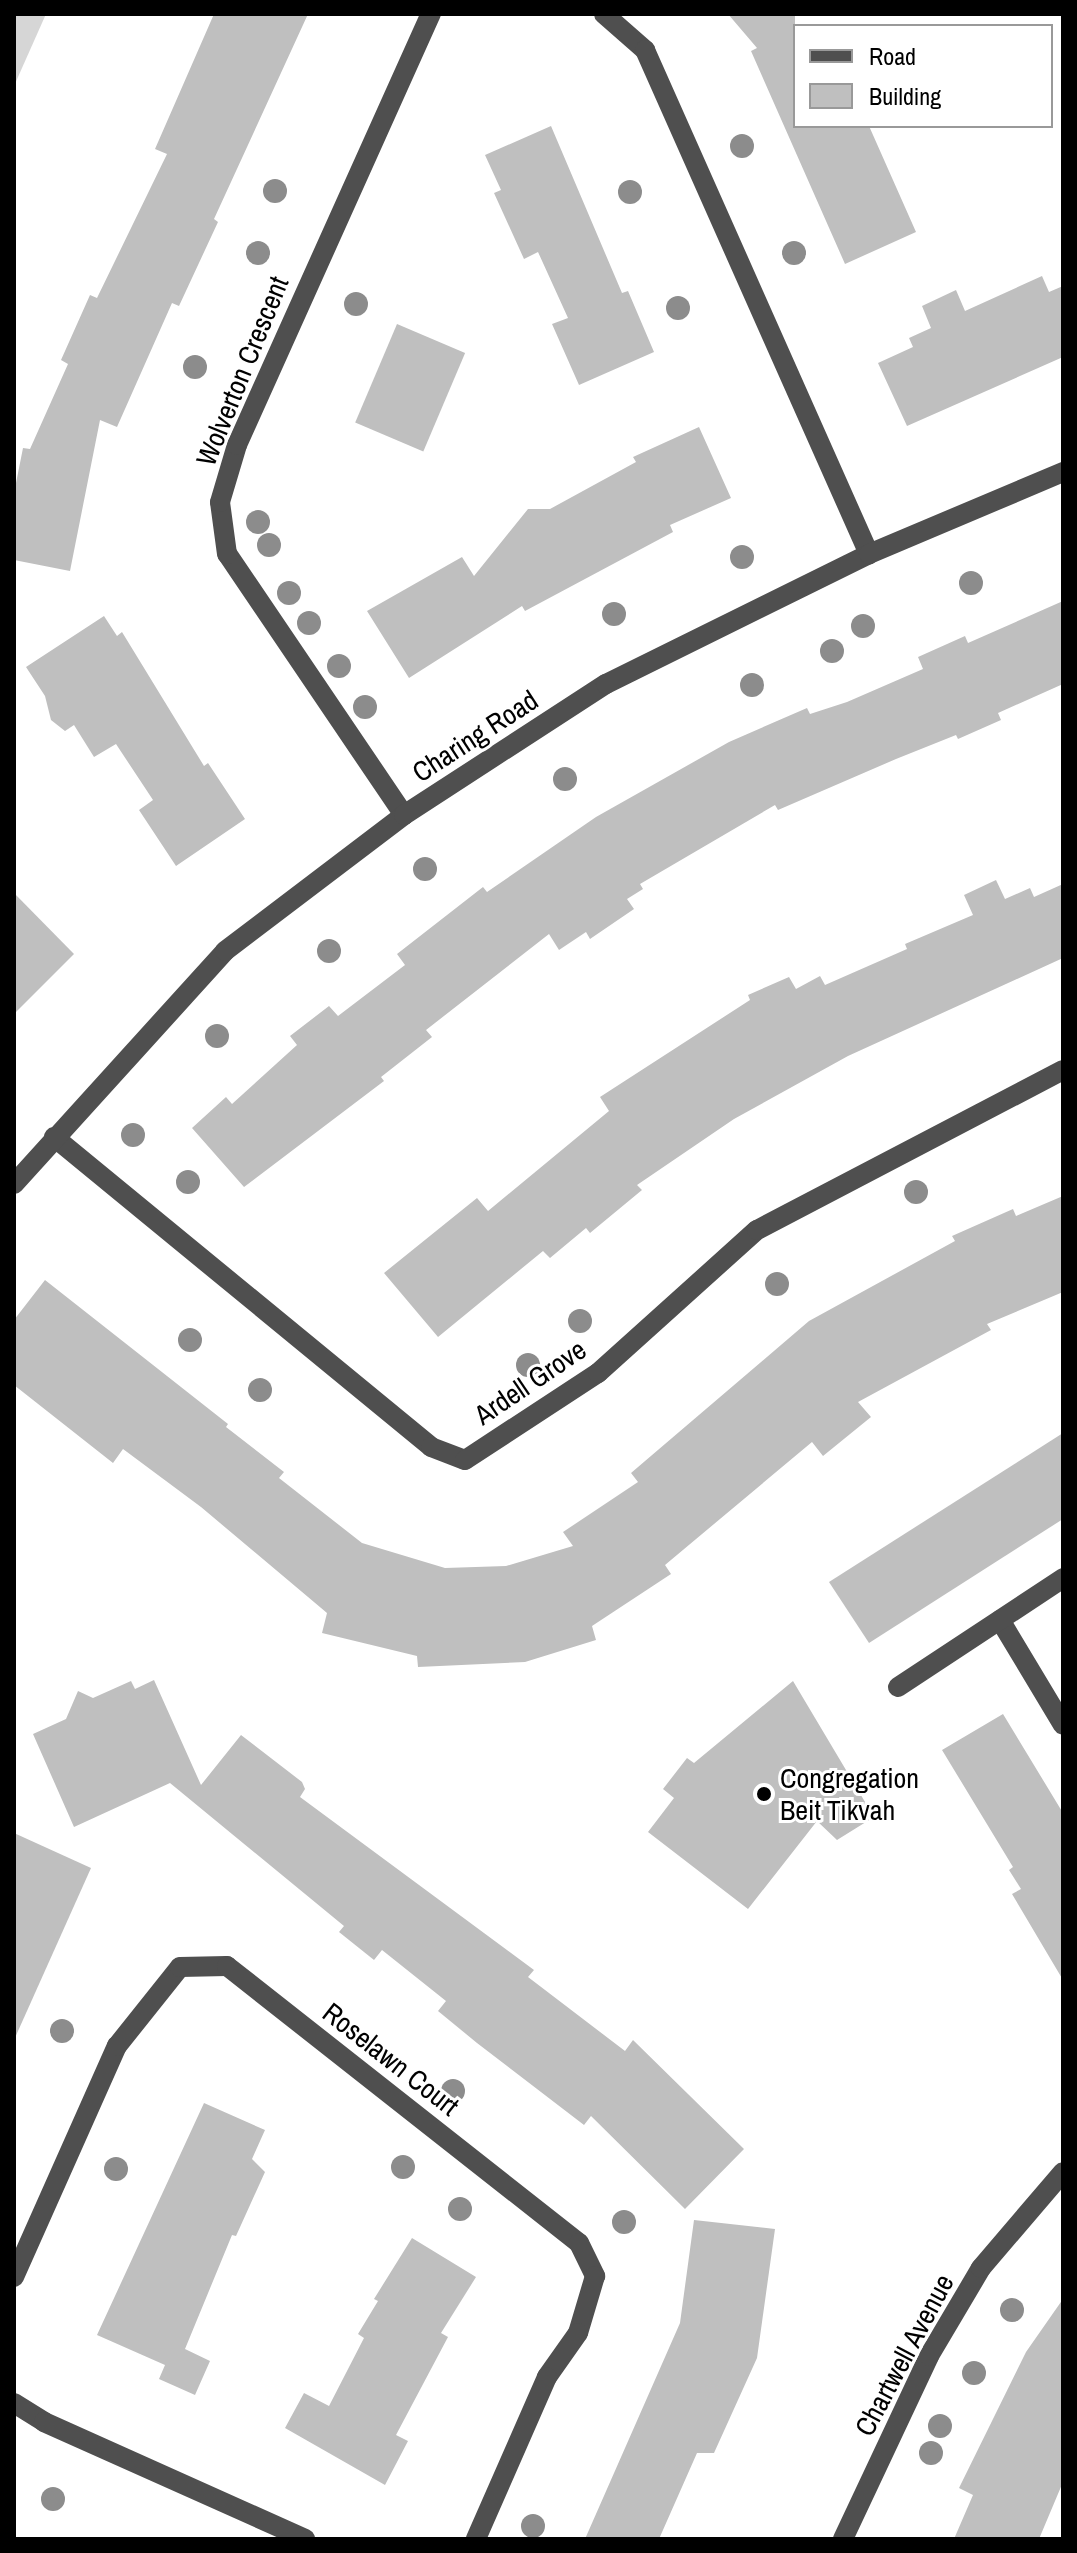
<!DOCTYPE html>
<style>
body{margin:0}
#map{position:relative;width:1077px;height:2553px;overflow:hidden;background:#fff;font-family:"Archivo Narrow",sans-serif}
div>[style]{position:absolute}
.green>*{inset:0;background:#d6d6d6}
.building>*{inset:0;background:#bfbfbf;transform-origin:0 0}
.minor>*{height:20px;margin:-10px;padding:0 10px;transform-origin:10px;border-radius:10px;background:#4f4f4f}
.trees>*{width:24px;height:24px;margin:-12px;border-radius:50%;background:#8c8c8c}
.dots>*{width:22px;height:22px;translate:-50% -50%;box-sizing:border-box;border:4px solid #fff;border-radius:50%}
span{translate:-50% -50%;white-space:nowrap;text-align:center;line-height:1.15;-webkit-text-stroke:6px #fff;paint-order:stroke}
.street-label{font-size:28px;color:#000}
.poi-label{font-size:28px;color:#000}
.left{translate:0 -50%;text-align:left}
.frame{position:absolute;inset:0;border:16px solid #000;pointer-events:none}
.legend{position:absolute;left:793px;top:24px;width:260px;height:104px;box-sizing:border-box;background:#fff;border:2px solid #999;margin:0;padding:10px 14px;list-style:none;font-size:24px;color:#000}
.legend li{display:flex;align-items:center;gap:16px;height:40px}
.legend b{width:40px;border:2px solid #999}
</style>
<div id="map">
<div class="green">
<i style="clip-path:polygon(14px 14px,46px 14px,14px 86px)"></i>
</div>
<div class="building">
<i style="clip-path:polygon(214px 14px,308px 14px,214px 219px,218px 222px,179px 306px,172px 303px,117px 427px,100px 420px,70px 571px,14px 560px,14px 493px,23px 448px,30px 449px,68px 364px,61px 360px,90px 295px,97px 298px,167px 154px,155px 149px)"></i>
<i style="clip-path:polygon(728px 14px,795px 14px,795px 126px,869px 126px,916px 232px,845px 264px,751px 51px,757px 48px)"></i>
<i style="clip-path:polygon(551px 126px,622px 293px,628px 291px,654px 352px,579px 385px,552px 324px,568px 318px,538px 252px,524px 259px,494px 193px,501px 190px,485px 155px)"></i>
<i style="clip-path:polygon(1042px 276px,1049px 292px,1063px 286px,1063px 357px,907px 426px,878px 363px,913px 347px,909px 338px,931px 328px,922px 306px,956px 290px,965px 311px)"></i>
<i style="left:397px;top:324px;width:74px;height:107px;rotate:23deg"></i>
<i style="clip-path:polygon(699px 427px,731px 498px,670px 525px,673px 532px,525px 611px,522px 606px,409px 678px,367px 611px,462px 557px,474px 576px,528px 509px,550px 509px,636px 462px,633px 457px)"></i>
<i style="clip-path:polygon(1063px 601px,1063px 684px,998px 713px,1001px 720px,958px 739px,956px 735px,896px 759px,778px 810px,775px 805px,640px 884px,643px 889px,627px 899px,634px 909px,590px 939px,586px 932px,559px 950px,549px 934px,426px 1030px,432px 1037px,381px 1077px,384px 1081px,244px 1187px,192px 1128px,226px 1097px,232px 1104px,297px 1045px,290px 1036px,329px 1006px,338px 1016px,405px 965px,397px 954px,483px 887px,487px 892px,596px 817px,729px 742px,807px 708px,810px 714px,847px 702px,923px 669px,918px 657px,965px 636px,968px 643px)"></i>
<i style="clip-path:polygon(104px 616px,117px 636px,122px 632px,204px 766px,208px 763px,245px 819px,176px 866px,139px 810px,153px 800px,116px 744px,94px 757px,74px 725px,65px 731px,51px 720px,45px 696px,26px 667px)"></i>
<i style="clip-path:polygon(996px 880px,1005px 899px,1030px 888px,1034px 897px,1063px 884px,1063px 958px,848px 1056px,734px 1119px,637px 1185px,642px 1190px,590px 1233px,586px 1228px,550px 1258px,543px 1251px,438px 1337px,384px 1273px,477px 1198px,488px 1211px,609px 1111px,600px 1097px,750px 1000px,748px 995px,789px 977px,796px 989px,820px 976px,825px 985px,907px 949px,905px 944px,973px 915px,964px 895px)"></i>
<i style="clip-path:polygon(14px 893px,74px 954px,14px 1014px)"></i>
<i style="clip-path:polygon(1063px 1196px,1063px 1292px,987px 1324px,991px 1330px,858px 1402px,871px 1417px,823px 1456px,812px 1442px,665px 1565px,671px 1574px,592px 1626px,596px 1640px,525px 1662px,418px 1667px,417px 1656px,322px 1633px,327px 1613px,201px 1507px,123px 1449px,113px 1463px,14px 1385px,14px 1320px,45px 1280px,228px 1424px,226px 1427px,284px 1472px,279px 1478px,362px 1543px,445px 1568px,506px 1566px,573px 1546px,563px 1532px,638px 1482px,631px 1473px,809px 1321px,955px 1241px,952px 1236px,1013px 1209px,1016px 1216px)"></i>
<i style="clip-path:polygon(1063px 1433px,1063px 1519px,869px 1643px,829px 1582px)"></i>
<i style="clip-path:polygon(154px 1680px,201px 1785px,241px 1735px,302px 1782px,305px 1789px,300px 1797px,534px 1970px,528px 1977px,625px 2051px,633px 2040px,744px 2149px,685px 2209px,591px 2116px,584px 2125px,477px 2043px,438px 2011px,446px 2001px,382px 1950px,374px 1960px,339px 1932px,344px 1926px,170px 1783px,74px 1827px,33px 1734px,66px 1719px,78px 1691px,93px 1698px,131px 1681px,135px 1689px)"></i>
<i style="clip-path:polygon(793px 1681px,874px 1817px,837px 1840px,817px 1821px,748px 1909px,648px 1832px,674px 1798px,663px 1789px,687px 1758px,694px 1763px)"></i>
<i style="clip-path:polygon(1003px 1714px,1063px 1813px,1063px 1980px,1012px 1894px,1021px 1889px,1009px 1870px,1013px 1867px,942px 1750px)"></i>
<i style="clip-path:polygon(14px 1833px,91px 1868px,14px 2040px)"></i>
<i style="clip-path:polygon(204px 2103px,265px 2130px,252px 2159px,265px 2172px,236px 2236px,232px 2235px,185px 2349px,210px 2361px,195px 2395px,159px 2379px,165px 2365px,97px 2335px)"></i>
<i style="clip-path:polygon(694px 2220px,775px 2229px,757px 2358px,714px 2453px,697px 2453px,659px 2539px,585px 2539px,680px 2323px)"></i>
<i style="clip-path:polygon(412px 2238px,476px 2277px,441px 2333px,448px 2337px,396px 2435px,408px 2441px,385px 2485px,285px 2428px,304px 2393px,329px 2406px,364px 2338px,358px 2334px,378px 2301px,374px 2299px)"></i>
<i style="clip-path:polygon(1063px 2299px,1063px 2482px,1039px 2539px,954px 2539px,973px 2495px,959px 2488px,1026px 2352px)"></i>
</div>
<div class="minor">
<i style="left:604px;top:14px;width:55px;rotate:41.3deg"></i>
<i style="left:645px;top:50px;width:552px;rotate:66.04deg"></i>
<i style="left:404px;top:815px;width:315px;rotate:-124.1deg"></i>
<i style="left:227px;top:554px;width:52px;rotate:-97.7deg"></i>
<i style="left:220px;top:502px;width:59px;rotate:-73.4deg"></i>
<i style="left:237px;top:445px;width:473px;rotate:-65.8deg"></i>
<i style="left:54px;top:1137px;width:488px;rotate:39.4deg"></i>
<i style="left:431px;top:1447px;width:36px;rotate:21deg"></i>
<i style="left:465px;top:1460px;width:159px;rotate:-33.2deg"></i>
<i style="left:598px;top:1373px;width:214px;rotate:-42deg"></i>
<i style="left:757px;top:1230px;width:345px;rotate:-27.6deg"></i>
<i style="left:14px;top:1184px;width:314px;rotate:-47.8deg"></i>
<i style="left:225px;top:951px;width:225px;rotate:-37.2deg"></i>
<i style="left:404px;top:815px;width:241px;rotate:-33deg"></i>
<i style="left:606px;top:684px;width:293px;rotate:-26.3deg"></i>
<i style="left:869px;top:554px;width:211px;rotate:-22.9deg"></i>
<i style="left:1000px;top:1620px;width:122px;rotate:59deg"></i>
<i style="left:898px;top:1687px;width:198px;rotate:-33.4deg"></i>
<i style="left:14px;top:2277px;width:253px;rotate:-66deg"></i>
<i style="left:117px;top:2046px;width:101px;rotate:-51.4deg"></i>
<i style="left:180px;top:1967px;width:47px;rotate:-1.2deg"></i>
<i style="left:227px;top:1966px;width:448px;rotate:38.2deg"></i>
<i style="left:579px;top:2243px;width:37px;rotate:64deg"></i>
<i style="left:595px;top:2276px;width:59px;rotate:106.6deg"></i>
<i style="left:578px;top:2333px;width:54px;rotate:125.2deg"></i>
<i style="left:547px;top:2377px;width:177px;rotate:113.7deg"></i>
<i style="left:14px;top:2403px;width:36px;rotate:32deg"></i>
<i style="left:44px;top:2422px;width:286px;rotate:24.1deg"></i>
<i style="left:843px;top:2539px;width:202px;rotate:-64.8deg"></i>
<i style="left:929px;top:2356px;width:102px;rotate:-59.4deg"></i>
<i style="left:981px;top:2268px;width:126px;rotate:-49.5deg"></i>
</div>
<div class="trees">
<i style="left:742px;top:146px"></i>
<i style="left:275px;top:191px"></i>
<i style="left:630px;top:192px"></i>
<i style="left:258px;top:253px"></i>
<i style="left:794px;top:253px"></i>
<i style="left:356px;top:304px"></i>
<i style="left:678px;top:308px"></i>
<i style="left:195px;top:367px"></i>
<i style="left:258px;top:522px"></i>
<i style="left:269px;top:545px"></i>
<i style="left:742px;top:557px"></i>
<i style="left:971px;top:583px"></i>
<i style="left:289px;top:593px"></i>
<i style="left:614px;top:614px"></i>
<i style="left:309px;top:623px"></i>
<i style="left:863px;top:626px"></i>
<i style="left:832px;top:651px"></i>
<i style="left:339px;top:666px"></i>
<i style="left:752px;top:685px"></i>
<i style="left:365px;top:707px"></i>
<i style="left:565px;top:779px"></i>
<i style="left:425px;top:869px"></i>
<i style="left:329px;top:951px"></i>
<i style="left:217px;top:1036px"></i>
<i style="left:133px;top:1135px"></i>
<i style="left:188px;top:1182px"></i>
<i style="left:916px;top:1192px"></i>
<i style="left:777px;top:1284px"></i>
<i style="left:580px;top:1321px"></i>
<i style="left:190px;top:1340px"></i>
<i style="left:528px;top:1365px"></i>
<i style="left:260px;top:1390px"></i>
<i style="left:62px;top:2031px"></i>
<i style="left:453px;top:2091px"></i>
<i style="left:403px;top:2167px"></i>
<i style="left:116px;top:2169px"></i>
<i style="left:460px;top:2209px"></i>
<i style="left:624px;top:2222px"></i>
<i style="left:1012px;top:2310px"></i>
<i style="left:974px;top:2373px"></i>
<i style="left:940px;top:2426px"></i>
<i style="left:931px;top:2453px"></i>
<i style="left:53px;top:2499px"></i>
<i style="left:533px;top:2526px"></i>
</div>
<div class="dots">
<i style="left:764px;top:1794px;background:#000"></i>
</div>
<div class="street-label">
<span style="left:242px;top:371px;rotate:-68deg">Wolverton Crescent</span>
<span style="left:475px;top:736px;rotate:-33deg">Charing Road</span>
<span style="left:530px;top:1382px;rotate:-34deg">Ardell Grove</span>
<span style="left:391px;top:2059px;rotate:38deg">Roselawn Court</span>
<span style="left:904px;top:2355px;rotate:-62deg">Chartwell Avenue</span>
</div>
<div class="poi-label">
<span class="left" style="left:780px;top:1794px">Congregation<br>Beit Tikvah</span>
</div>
<div class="frame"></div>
<ul class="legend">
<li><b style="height:10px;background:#4f4f4f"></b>Road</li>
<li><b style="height:22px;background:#bfbfbf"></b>Building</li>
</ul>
</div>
